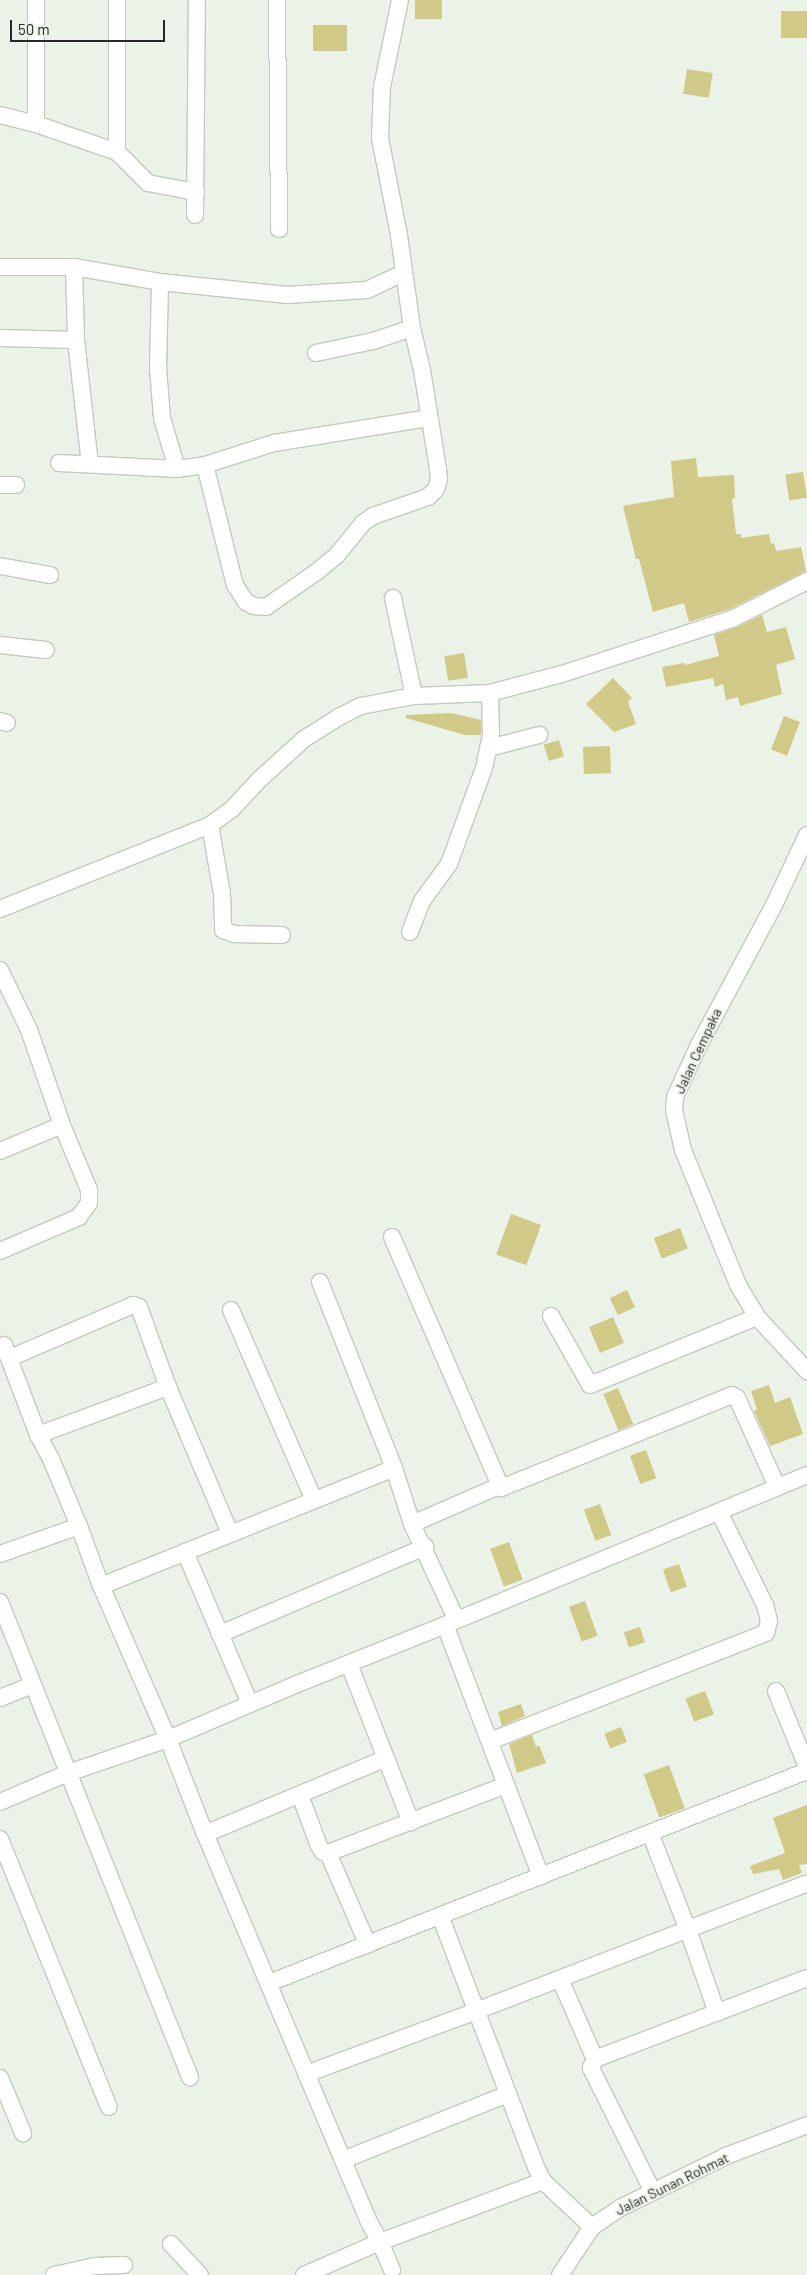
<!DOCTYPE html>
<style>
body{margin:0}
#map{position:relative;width:807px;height:2275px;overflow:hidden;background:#ebf2e7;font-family:Barlow,sans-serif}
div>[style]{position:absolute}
.building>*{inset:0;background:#d1c987;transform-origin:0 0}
.roads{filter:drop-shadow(1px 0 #c2c9bf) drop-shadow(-1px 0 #c2c9bf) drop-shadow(0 1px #c2c9bf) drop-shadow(0 -1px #c2c9bf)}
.minor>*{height:16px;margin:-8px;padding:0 8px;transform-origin:8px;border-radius:8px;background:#fff}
span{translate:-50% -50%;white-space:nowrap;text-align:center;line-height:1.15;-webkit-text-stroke:4px #ebf2e7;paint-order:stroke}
.street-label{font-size:14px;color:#262925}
.scale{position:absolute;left:10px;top:20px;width:155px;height:22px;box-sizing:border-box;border:2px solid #262925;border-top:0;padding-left:6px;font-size:15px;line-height:18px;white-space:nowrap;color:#262925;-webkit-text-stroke:4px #ebf2e7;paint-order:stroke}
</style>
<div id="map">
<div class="building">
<i style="left:415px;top:0;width:27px;height:19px"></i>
<i style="left:807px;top:11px;width:27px;height:26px;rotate:90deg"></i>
<i style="left:313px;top:25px;width:34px;height:26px"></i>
<i style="left:687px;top:69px;width:26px;height:25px;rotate:9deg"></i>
<i style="clip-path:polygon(696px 458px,698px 477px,734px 475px,735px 498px,732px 499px,736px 534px,741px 534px,741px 538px,769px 534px,771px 544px,774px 543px,776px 551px,801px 547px,806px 571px,730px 609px,689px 622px,684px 603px,653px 612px,639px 559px,636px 559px,623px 506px,674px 497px,671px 461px)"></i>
<i style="left:803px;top:472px;width:26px;height:18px;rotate:81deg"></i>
<i style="clip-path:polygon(762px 615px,767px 632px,786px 627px,795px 659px,776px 665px,782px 694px,740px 706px,738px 697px,726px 700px,723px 684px,715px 687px,713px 678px,666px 687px,662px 667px,684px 663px,685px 665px,719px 656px,714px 635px,737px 627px)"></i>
<i style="left:464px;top:653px;width:25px;height:20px;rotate:81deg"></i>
<i style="clip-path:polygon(613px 678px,632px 698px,628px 702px,636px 724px,614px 732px,586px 704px)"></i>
<i style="clip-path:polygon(451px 713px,481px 720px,481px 735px,465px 735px,406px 718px,406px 715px)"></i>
<i style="left:784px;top:716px;width:17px;height:36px;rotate:21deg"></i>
<i style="left:559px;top:740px;width:17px;height:16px;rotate:73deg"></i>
<i style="left:610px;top:746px;width:27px;height:27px;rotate:88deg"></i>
<i style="left:511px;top:1214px;width:32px;height:43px;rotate:20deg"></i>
<i style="left:680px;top:1228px;width:22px;height:28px;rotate:69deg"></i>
<i style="left:627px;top:1290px;width:19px;height:19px;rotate:65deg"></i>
<i style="left:613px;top:1317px;width:28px;height:26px;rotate:67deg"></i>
<i style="clip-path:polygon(769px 1385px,775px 1403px,790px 1397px,803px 1434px,770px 1446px,754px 1411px,757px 1409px,751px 1391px)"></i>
<i style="left:618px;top:1388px;width:39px;height:16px;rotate:67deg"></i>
<i style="left:646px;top:1450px;width:30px;height:17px;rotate:70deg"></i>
<i style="left:600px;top:1504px;width:33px;height:17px;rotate:70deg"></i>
<i style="left:509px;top:1542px;width:40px;height:20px;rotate:70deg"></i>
<i style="left:679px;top:1564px;width:24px;height:17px;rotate:71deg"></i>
<i style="left:585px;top:1601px;width:37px;height:17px;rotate:70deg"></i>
<i style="left:640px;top:1627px;width:16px;height:17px;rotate:72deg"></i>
<i style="left:705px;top:1691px;width:25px;height:21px;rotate:69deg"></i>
<i style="clip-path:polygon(521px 1704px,525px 1716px,502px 1726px,498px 1712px)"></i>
<i style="left:621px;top:1727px;width:16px;height:18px;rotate:68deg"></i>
<i style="clip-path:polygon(532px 1735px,536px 1747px,539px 1745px,546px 1763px,517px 1773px,509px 1744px)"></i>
<i style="left:669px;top:1765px;width:46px;height:27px;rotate:70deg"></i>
<i style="clip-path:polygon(807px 1805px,807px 1864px,799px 1865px,802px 1873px,783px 1880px,779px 1869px,753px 1874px,750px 1866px,785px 1853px,773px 1818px)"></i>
</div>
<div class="roads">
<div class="minor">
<i style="left:117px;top:0;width:152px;rotate:90deg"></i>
<i style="left:117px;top:152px;width:44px;rotate:45deg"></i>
<i style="left:148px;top:183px;width:49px;rotate:10.6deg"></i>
<i style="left:277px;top:0;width:229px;rotate:89.5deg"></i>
<i style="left:0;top:115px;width:37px;rotate:14deg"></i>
<i style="left:36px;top:124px;width:86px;rotate:19.1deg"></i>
<i style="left:36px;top:124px;width:124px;rotate:-90deg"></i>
<i style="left:195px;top:215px;width:215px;rotate:-89.5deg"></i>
<i style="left:0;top:267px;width:74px"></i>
<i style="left:74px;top:267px;width:87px;rotate:9.9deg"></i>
<i style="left:160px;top:282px;width:128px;rotate:5.8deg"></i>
<i style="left:287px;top:295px;width:80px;rotate:-3.6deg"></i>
<i style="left:367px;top:290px;width:40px;rotate:-25deg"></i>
<i style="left:74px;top:267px;width:73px;rotate:88.4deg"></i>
<i style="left:76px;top:340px;width:125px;rotate:83.6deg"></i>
<i style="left:160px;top:282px;width:86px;rotate:91.3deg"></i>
<i style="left:158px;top:368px;width:50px;rotate:85.4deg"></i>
<i style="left:162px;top:418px;width:53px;rotate:73.6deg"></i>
<i style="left:0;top:338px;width:76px;rotate:1.5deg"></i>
<i style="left:316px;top:353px;width:58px;rotate:-11.9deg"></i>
<i style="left:373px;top:341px;width:41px;rotate:-18.4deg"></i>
<i style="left:59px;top:463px;width:118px;rotate:2.9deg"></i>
<i style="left:177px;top:469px;width:28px;rotate:-8deg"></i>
<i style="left:205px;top:465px;width:72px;rotate:-17.7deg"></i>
<i style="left:274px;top:443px;width:156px;rotate:-9.2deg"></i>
<i style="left:205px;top:465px;width:124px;rotate:76deg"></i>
<i style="left:235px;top:585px;width:20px;rotate:57deg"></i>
<i style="left:246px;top:602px;width:9px;rotate:27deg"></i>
<i style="left:254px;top:606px;width:12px;rotate:5deg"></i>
<i style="left:266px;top:607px;width:60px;rotate:-34.8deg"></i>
<i style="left:315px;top:573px;width:28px;rotate:-39deg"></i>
<i style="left:337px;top:555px;width:41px;rotate:-50.9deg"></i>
<i style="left:363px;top:523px;width:12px;rotate:-35deg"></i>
<i style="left:373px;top:516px;width:58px;rotate:-19.1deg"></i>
<i style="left:428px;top:497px;width:11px;rotate:-45deg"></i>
<i style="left:436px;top:489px;width:10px;rotate:-73deg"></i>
<i style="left:439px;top:479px;width:10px;rotate:-96deg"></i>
<i style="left:438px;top:469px;width:100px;rotate:-99.2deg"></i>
<i style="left:422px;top:370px;width:43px;rotate:-103.4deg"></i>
<i style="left:412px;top:328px;width:94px;rotate:-98deg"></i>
<i style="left:399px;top:235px;width:99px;rotate:-101.1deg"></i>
<i style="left:380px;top:138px;width:51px;rotate:-87.8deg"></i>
<i style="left:382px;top:87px;width:89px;rotate:-78.3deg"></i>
<i style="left:0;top:485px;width:16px"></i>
<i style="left:0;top:566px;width:51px;rotate:10.2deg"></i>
<i style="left:393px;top:598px;width:100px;rotate:77.9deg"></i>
<i style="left:0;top:645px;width:46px;rotate:6.2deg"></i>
<i style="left:0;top:721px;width:7px;rotate:16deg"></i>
<i style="left:489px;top:748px;width:52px;rotate:-14.6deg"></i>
<i style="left:210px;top:825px;width:70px;rotate:80.1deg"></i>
<i style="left:222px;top:894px;width:36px;rotate:88deg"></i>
<i style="left:223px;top:930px;width:12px;rotate:20deg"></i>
<i style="left:234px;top:934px;width:48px;rotate:1.2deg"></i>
<i style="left:807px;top:835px;width:77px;rotate:115.2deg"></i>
<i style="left:774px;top:905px;width:159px;rotate:118.2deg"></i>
<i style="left:699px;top:1045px;width:57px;rotate:114.8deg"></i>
<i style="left:675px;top:1097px;width:13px;rotate:94deg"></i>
<i style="left:674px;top:1110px;width:41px;rotate:77.3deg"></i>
<i style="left:683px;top:1150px;width:146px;rotate:67.8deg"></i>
<i style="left:738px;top:1285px;width:37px;rotate:59deg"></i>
<i style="left:757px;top:1317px;width:74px;rotate:47.2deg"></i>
<i style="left:0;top:909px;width:226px;rotate:-21.8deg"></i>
<i style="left:210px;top:825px;width:27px;rotate:-36deg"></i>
<i style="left:232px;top:809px;width:40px;rotate:-47deg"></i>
<i style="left:259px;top:780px;width:61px;rotate:-42.3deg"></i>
<i style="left:304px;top:739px;width:39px;rotate:-32deg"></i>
<i style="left:337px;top:718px;width:27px;rotate:-27deg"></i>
<i style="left:361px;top:706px;width:54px;rotate:-10.7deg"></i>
<i style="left:414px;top:696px;width:76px;rotate:-2.3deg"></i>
<i style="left:490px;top:693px;width:74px;rotate:-14.8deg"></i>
<i style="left:562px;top:674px;width:181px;rotate:-18deg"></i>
<i style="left:734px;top:618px;width:82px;rotate:-26.9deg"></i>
<i style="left:410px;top:932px;width:33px;rotate:-69deg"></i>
<i style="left:422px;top:901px;width:46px;rotate:-53.9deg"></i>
<i style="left:449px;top:864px;width:102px;rotate:-70deg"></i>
<i style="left:484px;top:768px;width:33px;rotate:-78deg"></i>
<i style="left:491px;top:736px;width:43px;rotate:-91.3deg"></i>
<i style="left:0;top:970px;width:67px;rotate:64.2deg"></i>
<i style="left:29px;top:1030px;width:101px;rotate:70.8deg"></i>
<i style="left:62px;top:1125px;width:70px;rotate:67.4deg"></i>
<i style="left:89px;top:1190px;width:13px;rotate:90deg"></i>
<i style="left:89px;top:1203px;width:17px;rotate:126deg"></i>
<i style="left:79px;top:1217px;width:86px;rotate:156.7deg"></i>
<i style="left:0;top:1151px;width:67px;rotate:-22.8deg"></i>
<i style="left:392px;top:1237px;width:274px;rotate:66.5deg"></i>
<i style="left:501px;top:1488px;width:249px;rotate:-21.9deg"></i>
<i style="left:732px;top:1395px;width:6px;rotate:31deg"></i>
<i style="left:737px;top:1398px;width:97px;rotate:65.6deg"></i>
<i style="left:320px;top:1282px;width:200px;rotate:68.3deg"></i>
<i style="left:394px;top:1468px;width:59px;rotate:72.2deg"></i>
<i style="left:412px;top:1524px;width:105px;rotate:65.1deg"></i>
<i style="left:231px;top:1310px;width:207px;rotate:66.4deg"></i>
<i style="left:551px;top:1316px;width:79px;rotate:60.5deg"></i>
<i style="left:590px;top:1385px;width:180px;rotate:-22.2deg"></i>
<i style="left:10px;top:1358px;width:134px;rotate:-23.3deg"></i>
<i style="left:133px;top:1305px;width:6px;rotate:18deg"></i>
<i style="left:139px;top:1307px;width:85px;rotate:70.1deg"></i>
<i style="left:168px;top:1387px;width:159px;rotate:67deg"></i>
<i style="left:38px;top:1435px;width:139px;rotate:-20.3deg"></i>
<i style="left:412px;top:1524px;width:95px;rotate:-23.6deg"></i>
<i style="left:185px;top:1552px;width:165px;rotate:66.8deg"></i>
<i style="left:0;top:1554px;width:84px;rotate:-19.5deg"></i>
<i style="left:101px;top:1586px;width:316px;rotate:-21.9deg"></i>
<i style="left:0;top:1602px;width:512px;rotate:68.2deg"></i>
<i style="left:445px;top:1625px;width:269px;rotate:69.1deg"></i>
<i style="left:220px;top:1634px;width:223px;rotate:-23deg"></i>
<i style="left:349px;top:1664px;width:170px;rotate:68.6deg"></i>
<i style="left:776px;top:1691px;width:82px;rotate:67.8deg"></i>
<i style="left:0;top:1698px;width:35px;rotate:-22deg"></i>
<i style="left:490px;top:1741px;width:296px;rotate:-21.4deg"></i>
<i style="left:766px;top:1633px;width:12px;rotate:-76deg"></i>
<i style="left:769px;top:1621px;width:16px;rotate:-104deg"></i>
<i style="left:765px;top:1605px;width:104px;rotate:-116.3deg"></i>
<i style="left:300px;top:1795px;width:54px;rotate:69.6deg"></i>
<i style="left:319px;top:1846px;width:7px;rotate:56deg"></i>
<i style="left:323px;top:1852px;width:5px;rotate:11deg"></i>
<i style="left:328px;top:1853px;width:191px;rotate:-20.9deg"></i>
<i style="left:0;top:1802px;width:74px;rotate:-23.1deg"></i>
<i style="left:68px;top:1773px;width:106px;rotate:-18.8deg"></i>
<i style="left:168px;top:1739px;width:167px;rotate:-113.6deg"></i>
<i style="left:101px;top:1586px;width:64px;rotate:-110.1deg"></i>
<i style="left:79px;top:1526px;width:73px;rotate:-112.7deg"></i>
<i style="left:51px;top:1459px;width:27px;rotate:-118deg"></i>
<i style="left:38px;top:1435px;width:96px;rotate:-110.7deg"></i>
<i style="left:650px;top:1833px;width:104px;rotate:68.6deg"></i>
<i style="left:688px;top:1930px;width:88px;rotate:70.7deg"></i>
<i style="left:205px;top:1834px;width:194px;rotate:-22.7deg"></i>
<i style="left:0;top:1839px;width:289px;rotate:67.9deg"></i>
<i style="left:328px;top:1853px;width:100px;rotate:66.5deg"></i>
<i style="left:560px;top:1979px;width:87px;rotate:66.4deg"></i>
<i style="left:269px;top:1983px;width:578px;rotate:-21.51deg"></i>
<i style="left:306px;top:2074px;width:181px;rotate:-20.3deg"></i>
<i style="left:476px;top:2011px;width:355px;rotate:-21.1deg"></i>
<i style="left:0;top:2078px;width:60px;rotate:67.3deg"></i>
<i style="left:343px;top:2160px;width:178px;rotate:-21.8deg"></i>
<i style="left:543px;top:2181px;width:67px;rotate:43.2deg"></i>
<i style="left:653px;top:2192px;width:139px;rotate:-116.6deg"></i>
<i style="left:591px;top:2068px;width:10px;rotate:-66deg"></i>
<i style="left:595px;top:2059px;width:227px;rotate:-20.9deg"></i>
<i style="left:171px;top:2244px;width:42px;rotate:46.9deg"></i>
<i style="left:392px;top:2270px;width:30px;rotate:-113deg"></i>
<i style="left:380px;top:2242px;width:23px;rotate:-119deg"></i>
<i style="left:369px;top:2222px;width:421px;rotate:-112.9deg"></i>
<i style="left:205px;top:1834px;width:102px;rotate:-111.3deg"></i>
<i style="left:168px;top:1739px;width:140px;rotate:-23.1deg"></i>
<i style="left:297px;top:1684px;width:159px;rotate:-21.7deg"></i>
<i style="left:445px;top:1625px;width:392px;rotate:-22.5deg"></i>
<i style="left:54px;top:2275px;width:42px;rotate:-12.4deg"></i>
<i style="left:95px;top:2266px;width:29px;rotate:-2deg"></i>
<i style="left:304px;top:2275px;width:83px;rotate:-23.5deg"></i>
<i style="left:380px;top:2242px;width:174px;rotate:-20.5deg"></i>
<i style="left:543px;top:2181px;width:16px;rotate:-117deg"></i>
<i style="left:536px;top:2167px;width:269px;rotate:-110.9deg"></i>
<i style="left:560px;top:2275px;width:58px;rotate:-56.3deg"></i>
<i style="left:592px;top:2227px;width:34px;rotate:-34deg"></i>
<i style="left:620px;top:2208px;width:118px;rotate:-26.1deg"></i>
<i style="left:726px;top:2156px;width:87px;rotate:-20.9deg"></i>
</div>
</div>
<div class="street-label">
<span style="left:698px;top:1051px;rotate:-65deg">Jalan Cempaka</span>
<span style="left:672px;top:2184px;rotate:-26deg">Jalan Sunan Rohmat</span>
</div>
<div class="scale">50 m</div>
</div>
